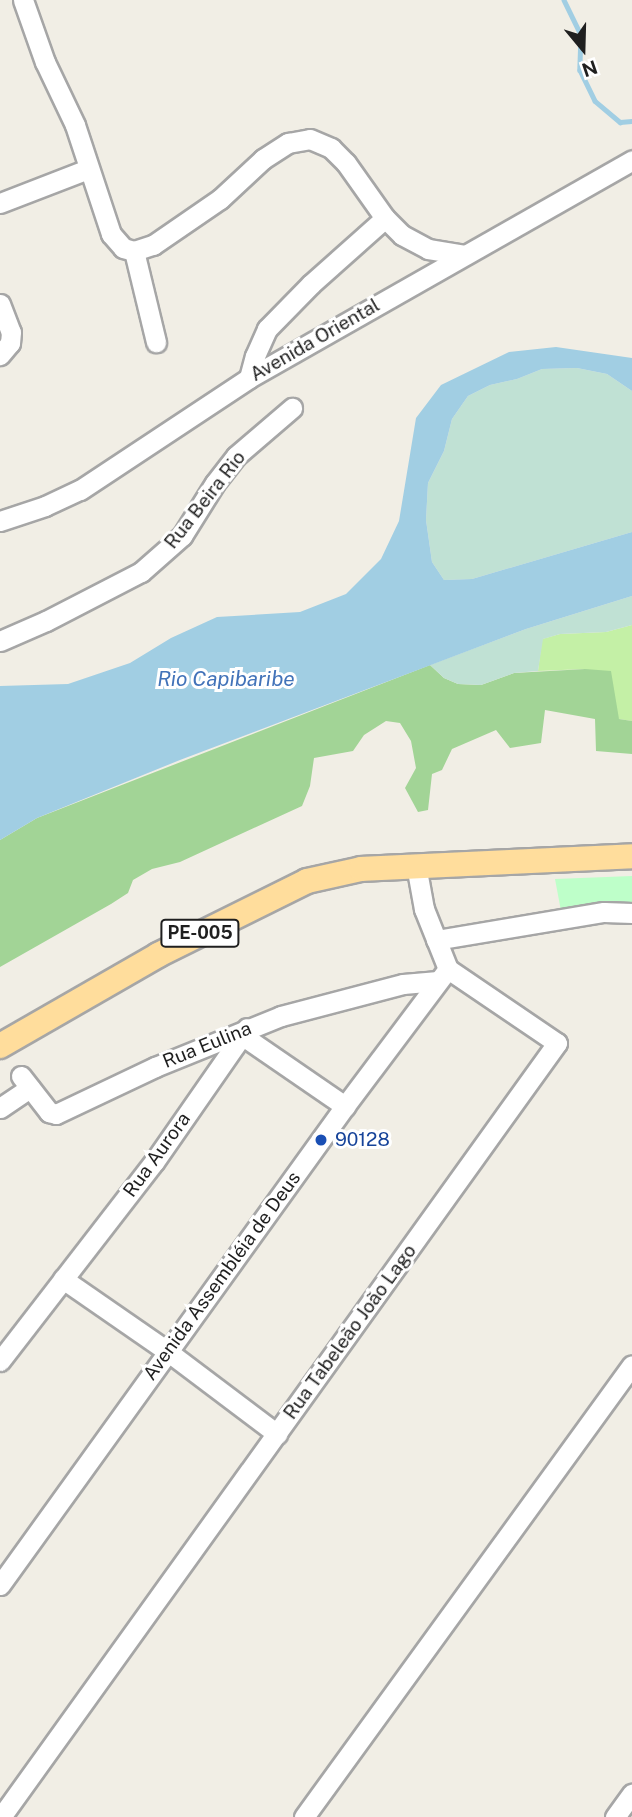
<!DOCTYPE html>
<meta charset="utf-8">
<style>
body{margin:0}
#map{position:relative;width:632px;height:1817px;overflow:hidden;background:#f1eee5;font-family:"Public Sans",sans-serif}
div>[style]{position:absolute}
.grass>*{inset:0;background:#c4f0a6}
.forest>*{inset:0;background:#a2d496}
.wetland>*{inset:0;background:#c0e1d4}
.park>*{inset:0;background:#beffc9}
.water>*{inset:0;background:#a1cee3}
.stream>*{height:4.5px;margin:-2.25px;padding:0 2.25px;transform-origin:2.25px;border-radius:2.25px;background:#a1cee3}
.roads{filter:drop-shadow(2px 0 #a6a6a6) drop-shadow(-2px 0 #a6a6a6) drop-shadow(0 2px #a6a6a6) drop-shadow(0 -2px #a6a6a6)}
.minor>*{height:19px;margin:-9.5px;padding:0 9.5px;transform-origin:9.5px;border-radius:9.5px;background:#fff}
.major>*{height:24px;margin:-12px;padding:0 12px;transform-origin:12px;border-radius:12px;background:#ffdd9c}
.dots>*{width:19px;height:19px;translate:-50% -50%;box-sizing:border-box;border:4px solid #fff;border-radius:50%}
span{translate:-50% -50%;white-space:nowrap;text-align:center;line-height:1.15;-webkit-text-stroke:6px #fff;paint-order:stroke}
.shield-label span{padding:2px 5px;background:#fff;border:2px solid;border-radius:5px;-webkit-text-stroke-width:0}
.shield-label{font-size:18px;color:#1f1f1f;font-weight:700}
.street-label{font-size:19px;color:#1f1f1f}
.transit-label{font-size:19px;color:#164399}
.left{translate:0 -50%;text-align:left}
.water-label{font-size:21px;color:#4273b9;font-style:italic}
.north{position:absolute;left:548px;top:14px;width:70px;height:70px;-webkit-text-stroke:5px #fff;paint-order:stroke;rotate:161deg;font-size:19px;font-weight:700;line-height:28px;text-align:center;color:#1f1f1f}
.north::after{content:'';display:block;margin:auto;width:24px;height:32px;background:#1f1f1f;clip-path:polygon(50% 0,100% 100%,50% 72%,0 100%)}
</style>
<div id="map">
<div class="grass">
<i style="clip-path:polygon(632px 625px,632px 721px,619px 719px,585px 669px,538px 671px,542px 639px,560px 634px,606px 632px)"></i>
</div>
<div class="forest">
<i style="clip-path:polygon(430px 665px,444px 678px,458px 684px,481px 685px,514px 673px,585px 669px,611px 671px,619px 719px,632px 721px,632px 754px,596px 751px,595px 719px,545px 710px,541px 743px,510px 748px,496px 730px,452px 749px,442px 770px,432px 774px,428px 810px,418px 812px,405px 788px,416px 768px,411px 741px,400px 723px,386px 721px,364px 735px,353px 751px,314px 758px,310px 786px,302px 806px,180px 862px,152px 869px,133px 880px,128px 893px,111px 904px,0 967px,0 840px,37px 818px)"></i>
</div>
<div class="wetland">
<i style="clip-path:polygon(577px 368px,607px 374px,632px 391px,632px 532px,472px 579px,444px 580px,432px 562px,426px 520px,428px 483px,444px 451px,452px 419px,468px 396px,490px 385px,517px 379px,542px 369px)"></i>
<i style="clip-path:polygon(632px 596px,632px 625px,606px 632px,560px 634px,543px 639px,538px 671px,514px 673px,481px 685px,458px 684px,444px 678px,430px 665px,526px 629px)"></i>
</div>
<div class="park">
<i style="clip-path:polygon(632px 876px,632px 906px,561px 911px,555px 879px)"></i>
</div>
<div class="water">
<i style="clip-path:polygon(556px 347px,632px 358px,632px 391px,607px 374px,577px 368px,542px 369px,517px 379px,490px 385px,468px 396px,452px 419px,444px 451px,428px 483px,426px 520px,432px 562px,444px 580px,472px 579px,632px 532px,632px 596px,526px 629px,180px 760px,37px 818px,0 840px,0 686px,68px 684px,130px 663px,171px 638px,217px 617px,300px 612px,346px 594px,381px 559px,399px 521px,416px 418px,441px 385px,509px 352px)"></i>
</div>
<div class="stream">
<i style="left:564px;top:0;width:39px;rotate:64deg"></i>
<i style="left:581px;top:35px;width:35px;rotate:92deg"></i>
<i style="left:580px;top:70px;width:34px;rotate:64deg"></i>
<i style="left:595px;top:101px;width:33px;rotate:40deg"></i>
<i style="left:620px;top:122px;width:12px;rotate:-5deg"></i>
</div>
<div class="roads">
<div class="minor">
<i style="left:23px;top:0;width:66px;rotate:70.5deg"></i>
<i style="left:45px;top:62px;width:70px;rotate:64.5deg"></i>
<i style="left:75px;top:125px;width:115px;rotate:71.7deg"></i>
<i style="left:111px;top:234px;width:18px;rotate:49deg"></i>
<i style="left:123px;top:248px;width:11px;rotate:15deg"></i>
<i style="left:134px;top:251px;width:20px;rotate:-18deg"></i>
<i style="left:153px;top:245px;width:81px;rotate:-34.5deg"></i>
<i style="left:220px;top:199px;width:59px;rotate:-42.9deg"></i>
<i style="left:263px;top:159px;width:30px;rotate:-33deg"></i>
<i style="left:288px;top:143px;width:22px;rotate:-10deg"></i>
<i style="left:310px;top:139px;width:23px;rotate:23deg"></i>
<i style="left:331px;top:148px;width:21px;rotate:45deg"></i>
<i style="left:346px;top:163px;width:67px;rotate:54.7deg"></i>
<i style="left:385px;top:218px;width:24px;rotate:45deg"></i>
<i style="left:402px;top:235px;width:30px;rotate:28deg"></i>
<i style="left:428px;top:249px;width:37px;rotate:9deg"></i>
<i style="left:0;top:203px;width:94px;rotate:-21.1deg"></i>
<i style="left:134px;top:251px;width:94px;rotate:76.4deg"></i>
<i style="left:0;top:304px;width:30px;rotate:69deg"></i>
<i style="left:11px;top:332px;width:11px;rotate:95deg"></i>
<i style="left:10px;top:343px;width:16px;rotate:130deg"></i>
<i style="left:249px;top:378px;width:23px;rotate:-75deg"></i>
<i style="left:255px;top:356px;width:30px;rotate:-66deg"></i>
<i style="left:267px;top:329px;width:63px;rotate:-45.6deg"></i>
<i style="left:311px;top:284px;width:99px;rotate:-41.7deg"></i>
<i style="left:0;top:521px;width:47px;rotate:-18.4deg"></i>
<i style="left:45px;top:506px;width:38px;rotate:-25deg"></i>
<i style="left:80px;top:490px;width:203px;rotate:-33.5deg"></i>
<i style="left:249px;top:378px;width:441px;rotate:-29.6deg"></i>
<i style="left:0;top:641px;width:50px;rotate:-23.5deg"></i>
<i style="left:46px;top:621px;width:107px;rotate:-27.3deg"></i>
<i style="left:141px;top:572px;width:55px;rotate:-41.3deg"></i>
<i style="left:182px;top:536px;width:62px;rotate:-58.1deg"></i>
<i style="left:215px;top:483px;width:34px;rotate:-52deg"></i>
<i style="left:236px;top:456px;width:74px;rotate:-40.6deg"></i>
<i style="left:436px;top:940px;width:170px;rotate:-9.5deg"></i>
<i style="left:604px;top:912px;width:28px;rotate:2deg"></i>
<i style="left:243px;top:1036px;width:124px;rotate:34.5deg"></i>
<i style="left:21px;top:1076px;width:46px;rotate:52.1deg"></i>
<i style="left:49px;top:1112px;width:7px;rotate:16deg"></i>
<i style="left:56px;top:1114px;width:110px;rotate:-25.4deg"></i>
<i style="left:155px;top:1067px;width:136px;rotate:-22deg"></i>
<i style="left:281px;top:1016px;width:126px;rotate:-14.7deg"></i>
<i style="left:403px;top:984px;width:35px;rotate:-5deg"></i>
<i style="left:0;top:1108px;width:36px;rotate:-34deg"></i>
<i style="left:63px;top:1279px;width:126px;rotate:34.7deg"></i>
<i style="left:167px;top:1351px;width:138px;rotate:37deg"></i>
<i style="left:0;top:1361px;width:252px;rotate:-52.3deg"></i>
<i style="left:154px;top:1162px;width:163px;rotate:-55.2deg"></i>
<i style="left:0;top:1585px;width:590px;rotate:-54.24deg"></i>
<i style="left:345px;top:1106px;width:171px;rotate:-53.1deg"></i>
<i style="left:1px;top:1817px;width:953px;rotate:-54.31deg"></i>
<i style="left:557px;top:1043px;width:132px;rotate:-145.8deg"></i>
<i style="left:448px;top:969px;width:65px;rotate:-111.8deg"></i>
<i style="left:424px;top:909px;width:45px;rotate:-100.3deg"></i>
<i style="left:304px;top:1817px;width:558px;rotate:-54.03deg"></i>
<i style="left:615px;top:1817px;width:29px;rotate:-54deg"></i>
</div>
<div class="major">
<i style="left:0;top:1046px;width:182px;rotate:-29.9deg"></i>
<i style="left:158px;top:955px;width:166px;rotate:-26.4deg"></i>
<i style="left:307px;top:881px;width:55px;rotate:-12.5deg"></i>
<i style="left:361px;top:869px;width:271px;rotate:-2.7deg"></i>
</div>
</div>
<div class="dots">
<i style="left:321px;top:1140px;background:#1a4fb4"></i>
</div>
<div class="shield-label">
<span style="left:200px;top:933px">PE-005</span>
</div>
<div class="street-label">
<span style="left:315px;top:340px;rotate:-30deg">Avenida Oriental</span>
<span style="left:205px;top:500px;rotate:-52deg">Rua Beira Rio</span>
<span style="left:207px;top:1045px;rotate:-22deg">Rua Eulina</span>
<span style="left:157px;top:1155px;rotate:-54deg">Rua Aurora</span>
<span style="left:222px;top:1276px;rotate:-54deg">Avenida Assembléia de Deus</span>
<span style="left:350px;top:1332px;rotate:-54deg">Rua Tabeleão João Lago</span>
</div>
<div class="transit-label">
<span class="left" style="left:335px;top:1140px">90128</span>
</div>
<div class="water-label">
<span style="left:226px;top:679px">Rio Capibaribe</span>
</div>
<div class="north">N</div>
</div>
